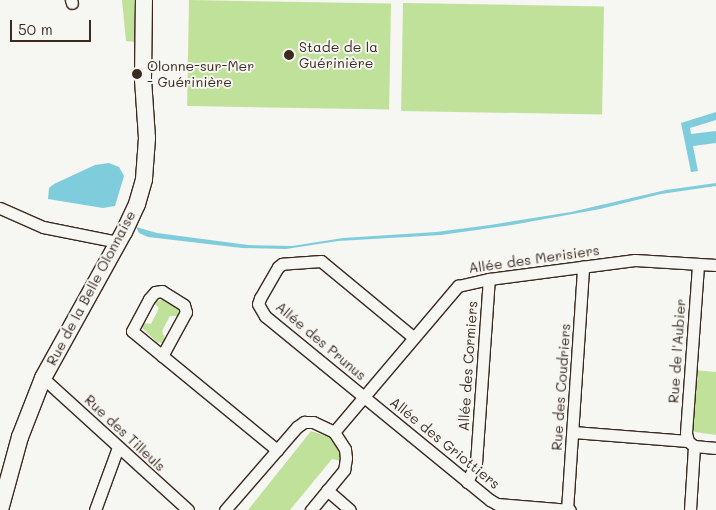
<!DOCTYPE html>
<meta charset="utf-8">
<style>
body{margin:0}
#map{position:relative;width:716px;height:510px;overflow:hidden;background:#f6f6f2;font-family:Mali,sans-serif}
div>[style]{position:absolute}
.green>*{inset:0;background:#c0e19a;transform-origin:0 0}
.water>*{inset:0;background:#7fccdd}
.roads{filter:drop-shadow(1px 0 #3b2a1e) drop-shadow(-1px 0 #3b2a1e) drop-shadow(0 1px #3b2a1e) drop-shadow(0 -1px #3b2a1e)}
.street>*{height:11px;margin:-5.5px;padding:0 5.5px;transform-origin:5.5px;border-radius:5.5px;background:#f6f6f2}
.secondary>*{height:16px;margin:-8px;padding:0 8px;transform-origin:8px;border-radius:8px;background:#f6f6f2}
.dots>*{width:14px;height:14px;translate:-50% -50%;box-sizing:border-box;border:2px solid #f6f6f2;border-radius:50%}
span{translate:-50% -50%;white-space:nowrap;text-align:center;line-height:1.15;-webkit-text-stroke:4px #f6f6f2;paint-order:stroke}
.poi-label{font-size:14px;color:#3b2a1e}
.left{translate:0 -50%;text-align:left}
.street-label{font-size:14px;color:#3b2a1e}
.scale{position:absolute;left:10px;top:20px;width:81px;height:22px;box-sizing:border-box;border:2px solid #3b2a1e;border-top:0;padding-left:6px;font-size:15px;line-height:18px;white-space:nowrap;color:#3b2a1e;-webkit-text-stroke:4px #f6f6f2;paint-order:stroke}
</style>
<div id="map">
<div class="green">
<i style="clip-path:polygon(122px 0,136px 0,139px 37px,135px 38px,135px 42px,126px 41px)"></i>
<i style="left:189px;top:0;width:202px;height:106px;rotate:1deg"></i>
<i style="left:403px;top:3px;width:201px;height:108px;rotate:1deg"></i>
<i style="clip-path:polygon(163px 299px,177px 307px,179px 311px,178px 316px,170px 316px,162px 331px,165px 339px,162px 343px,157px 342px,141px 327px,143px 323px,151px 324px,159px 308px,154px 303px)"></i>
<i style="clip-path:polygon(694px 370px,716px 372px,716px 435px,695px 432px,692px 428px)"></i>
<i style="clip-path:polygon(311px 431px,329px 437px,340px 453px,341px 461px,332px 459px,290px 510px,248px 510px)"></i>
</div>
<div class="water">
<i style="clip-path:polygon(716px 112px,716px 120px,690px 128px,691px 134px,716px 131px,716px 143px,693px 146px,698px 171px,691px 172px,681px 123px)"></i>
<i style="clip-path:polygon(109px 163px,119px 167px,124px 176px,115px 206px,103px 208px,48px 199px,49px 188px,54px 184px,95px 165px)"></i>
<i style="clip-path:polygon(716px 183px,716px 186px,661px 194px,600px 209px,512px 225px,441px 235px,338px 241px,286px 249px,242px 248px,148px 237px,139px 233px,136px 227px,157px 233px,248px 245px,292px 246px,343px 238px,436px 232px,490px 225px,571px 212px,666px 190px)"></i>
</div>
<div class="roads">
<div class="street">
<i style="left:71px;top:0;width:3px;rotate:72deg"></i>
<i style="left:0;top:208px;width:47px;rotate:23.8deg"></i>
<i style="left:43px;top:227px;width:76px;rotate:11.3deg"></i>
<i style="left:413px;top:337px;width:119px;rotate:-140.4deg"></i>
<i style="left:321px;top:261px;width:39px;rotate:176deg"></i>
<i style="left:282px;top:264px;width:5px;rotate:143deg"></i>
<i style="left:278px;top:267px;width:36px;rotate:120deg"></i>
<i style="left:260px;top:298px;width:6px;rotate:108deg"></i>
<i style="left:258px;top:304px;width:14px;rotate:60deg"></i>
<i style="left:265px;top:316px;width:291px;rotate:39.3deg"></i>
<i style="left:490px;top:500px;width:8px;rotate:30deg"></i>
<i style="left:497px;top:504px;width:73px;rotate:4.7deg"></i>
<i style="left:162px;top:356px;width:50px;rotate:-61.4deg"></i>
<i style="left:186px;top:312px;width:7px;rotate:-106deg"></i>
<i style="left:184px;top:305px;width:26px;rotate:-148deg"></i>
<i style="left:162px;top:291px;width:7px;rotate:172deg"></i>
<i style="left:155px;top:292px;width:9px;rotate:131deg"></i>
<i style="left:149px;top:299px;width:36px;rotate:118deg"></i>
<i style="left:132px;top:331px;width:188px;rotate:39.4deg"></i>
<i style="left:43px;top:378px;width:196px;rotate:42.3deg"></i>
<i style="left:334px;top:432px;width:192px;rotate:-49.7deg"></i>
<i style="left:458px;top:286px;width:32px;rotate:-13deg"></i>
<i style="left:489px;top:279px;width:147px;rotate:-7.4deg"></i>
<i style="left:635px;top:260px;width:81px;rotate:3.5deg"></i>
<i style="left:573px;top:432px;width:115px;rotate:4.5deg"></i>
<i style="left:688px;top:441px;width:8px;rotate:-104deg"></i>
<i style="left:686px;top:433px;width:169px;rotate:-85.9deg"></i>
<i style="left:689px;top:442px;width:6px;rotate:39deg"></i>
<i style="left:694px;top:446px;width:22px;rotate:5deg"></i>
<i style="left:467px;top:482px;width:21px;rotate:-65deg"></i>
<i style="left:476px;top:463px;width:184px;rotate:-86deg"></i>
<i style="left:327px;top:490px;width:30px;rotate:41deg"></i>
<i style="left:95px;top:510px;width:67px;rotate:-69.9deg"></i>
<i style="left:225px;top:510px;width:110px;rotate:-49.1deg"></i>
<i style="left:297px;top:427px;width:9px;rotate:-36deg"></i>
<i style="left:304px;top:422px;width:9px"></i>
<i style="left:313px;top:422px;width:23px;rotate:25deg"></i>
<i style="left:334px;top:432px;width:20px;rotate:57deg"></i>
<i style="left:345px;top:449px;width:9px;rotate:84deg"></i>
<i style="left:346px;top:458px;width:12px;rotate:99deg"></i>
<i style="left:344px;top:470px;width:52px;rotate:129.5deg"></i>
<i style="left:567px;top:510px;width:244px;rotate:-86.2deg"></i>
<i style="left:690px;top:510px;width:64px;rotate:-86.4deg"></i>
</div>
<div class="secondary">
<i style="left:0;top:510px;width:76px;rotate:-74.7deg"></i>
<i style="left:20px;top:437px;width:63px;rotate:-68.7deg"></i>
<i style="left:43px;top:378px;width:167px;rotate:-61deg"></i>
<i style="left:124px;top:232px;width:31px;rotate:-65deg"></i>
<i style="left:137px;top:204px;width:26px;rotate:-74deg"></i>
<i style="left:144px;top:179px;width:41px;rotate:-85.8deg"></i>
<i style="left:147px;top:138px;width:59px;rotate:-93.9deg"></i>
<i style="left:143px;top:79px;width:79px;rotate:-89.3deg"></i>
</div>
</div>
<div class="dots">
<i style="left:289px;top:55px;background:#3b2a1e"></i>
<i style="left:137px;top:74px;background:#3b2a1e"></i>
</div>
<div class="poi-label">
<span class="left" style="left:299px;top:55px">Stade de la<br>Guérinière</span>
<span class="left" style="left:147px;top:74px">Olonne-sur-Mer<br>- Guérinière</span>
</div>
<div class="street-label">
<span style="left:534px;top:259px;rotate:-8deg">Allée des Merisiers</span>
<span style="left:91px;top:288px;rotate:-62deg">Rue de la Belle Olonnaise</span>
<span style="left:321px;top:341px;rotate:40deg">Allée des Prunus</span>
<span style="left:677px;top:351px;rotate:-86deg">Rue de l'Aubier</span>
<span style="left:468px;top:366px;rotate:-86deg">Allée des Cormiers</span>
<span style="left:561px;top:387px;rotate:-86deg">Rue des Coudriers</span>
<span style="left:125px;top:433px;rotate:43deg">Rue des Tilleuls</span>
<span style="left:445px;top:443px;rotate:39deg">Allée des Griottiers</span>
</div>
<div class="scale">50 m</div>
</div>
